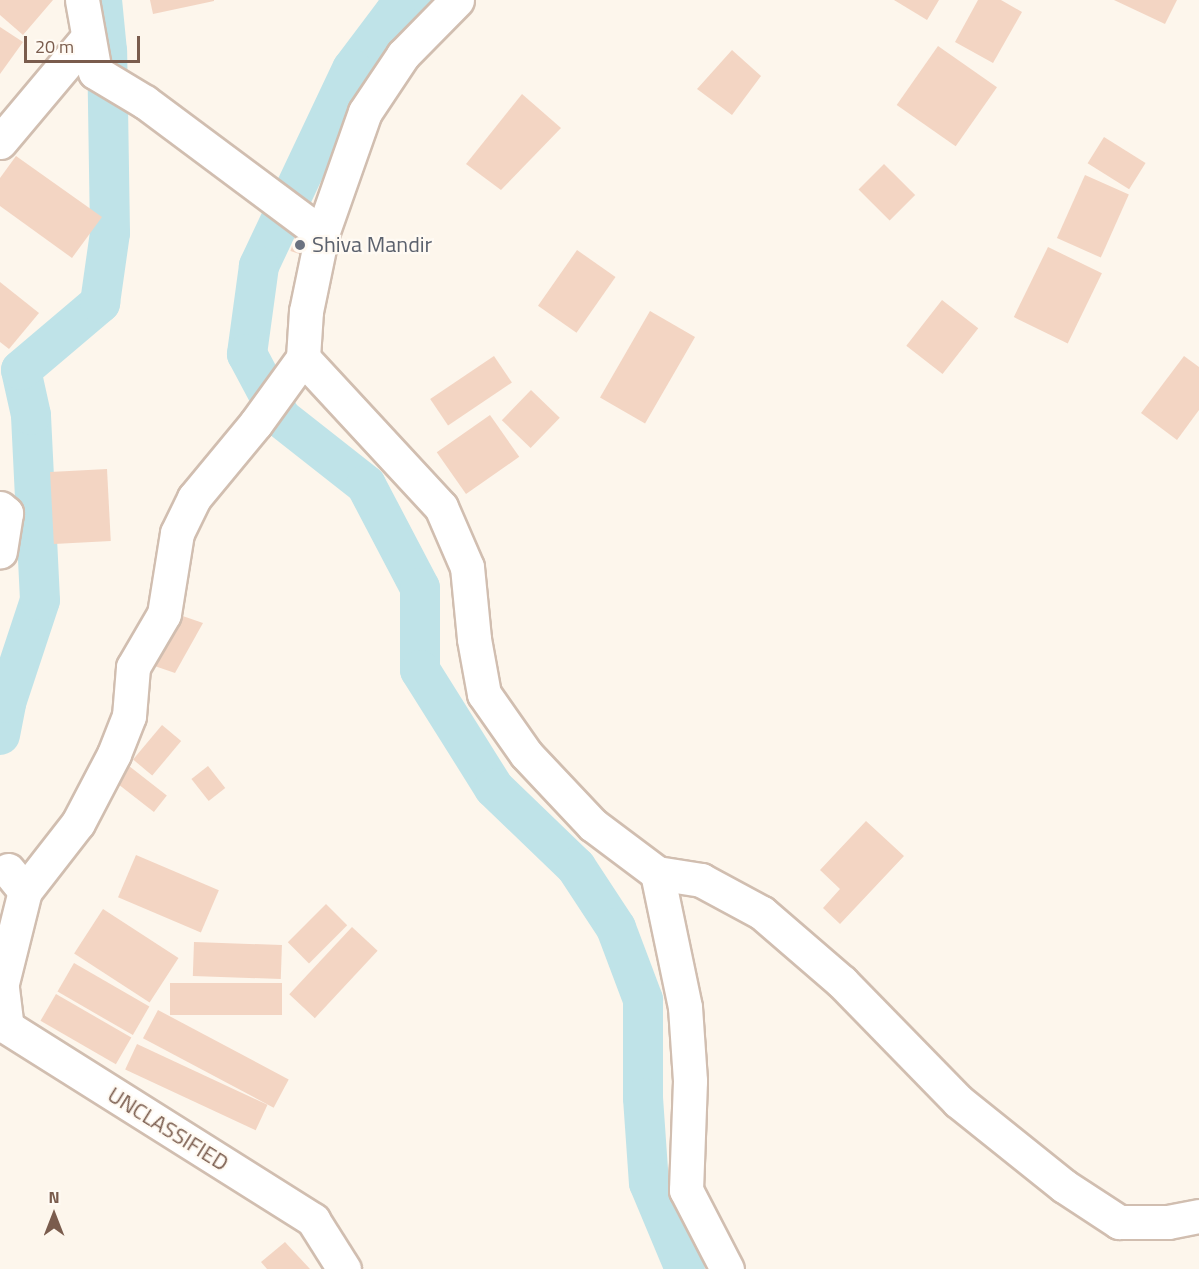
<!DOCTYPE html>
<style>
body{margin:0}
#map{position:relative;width:1199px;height:1269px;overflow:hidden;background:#fdf6ec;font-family:"Titillium Web",sans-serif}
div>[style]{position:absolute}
.canal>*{height:40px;margin:-20px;padding:0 20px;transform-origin:20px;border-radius:20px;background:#bfe3e8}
.building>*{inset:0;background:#f3d5c3;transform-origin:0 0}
.roads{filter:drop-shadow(2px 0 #d1beb0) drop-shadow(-2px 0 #d1beb0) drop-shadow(0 2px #d1beb0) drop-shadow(0 -2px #d1beb0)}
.minor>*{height:33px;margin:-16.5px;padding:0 16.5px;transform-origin:16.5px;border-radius:16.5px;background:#fff}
.dots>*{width:16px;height:16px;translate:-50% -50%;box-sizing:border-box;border:3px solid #fffaf3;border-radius:50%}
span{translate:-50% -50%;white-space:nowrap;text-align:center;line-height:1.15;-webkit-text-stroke:4.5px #fffaf3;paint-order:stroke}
.worship-label{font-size:22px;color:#5b616d}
.left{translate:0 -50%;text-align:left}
.street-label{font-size:22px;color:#7a5c4d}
.north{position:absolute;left:24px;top:1185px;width:60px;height:60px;-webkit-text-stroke:4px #fffaf3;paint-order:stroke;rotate:0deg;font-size:16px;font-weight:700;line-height:24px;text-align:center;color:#7a5c4d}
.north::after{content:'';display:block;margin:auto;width:21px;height:27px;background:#7a5c4d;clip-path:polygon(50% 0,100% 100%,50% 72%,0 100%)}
.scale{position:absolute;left:24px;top:36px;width:116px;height:27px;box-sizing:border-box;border:3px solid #7a5c4d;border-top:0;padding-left:8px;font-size:18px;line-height:21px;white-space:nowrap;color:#7a5c4d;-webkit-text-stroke:4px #fffaf3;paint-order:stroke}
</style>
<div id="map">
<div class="canal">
<i style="left:414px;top:0;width:22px;rotate:148deg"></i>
<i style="left:395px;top:12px;width:71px;rotate:127deg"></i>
<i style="left:352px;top:69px;width:218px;rotate:115.3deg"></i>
<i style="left:259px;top:266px;width:89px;rotate:97.8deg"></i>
<i style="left:247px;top:354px;width:72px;rotate:62deg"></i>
<i style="left:281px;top:418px;width:108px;rotate:38.2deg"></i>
<i style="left:366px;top:485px;width:116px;rotate:62.3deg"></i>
<i style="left:420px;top:588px;width:82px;rotate:90deg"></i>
<i style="left:420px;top:670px;width:139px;rotate:57.9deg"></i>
<i style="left:494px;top:788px;width:114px;rotate:43.9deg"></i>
<i style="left:576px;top:867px;width:73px;rotate:56.7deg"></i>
<i style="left:616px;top:928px;width:77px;rotate:69.4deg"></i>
<i style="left:643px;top:1000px;width:98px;rotate:90deg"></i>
<i style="left:643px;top:1098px;width:85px;rotate:86deg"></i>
<i style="left:649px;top:1183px;width:93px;rotate:67.3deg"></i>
<i style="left:0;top:735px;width:33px;rotate:-79deg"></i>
<i style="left:6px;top:703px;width:108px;rotate:-71.7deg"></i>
<i style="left:40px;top:600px;width:185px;rotate:-92.8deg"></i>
<i style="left:31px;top:415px;width:46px;rotate:-102.5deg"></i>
<i style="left:21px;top:370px;width:104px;rotate:-40.3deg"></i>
<i style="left:100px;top:303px;width:71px;rotate:-81.9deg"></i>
<i style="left:110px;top:233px;width:182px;rotate:-90.9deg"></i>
<i style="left:107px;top:51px;width:51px;rotate:-95.6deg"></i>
</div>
<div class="building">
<i style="clip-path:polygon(0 0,53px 0,23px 35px,0 15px)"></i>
<i style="clip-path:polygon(150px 0,214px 0,214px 1px,153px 14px)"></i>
<i style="clip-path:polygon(894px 0,939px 0,927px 20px)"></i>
<i style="clip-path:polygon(978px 0,1001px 0,1022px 12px,993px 63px,955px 42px)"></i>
<i style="clip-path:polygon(1114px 0,1177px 0,1165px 24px)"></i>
<i style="clip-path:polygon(0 27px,23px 42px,0 74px)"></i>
<i style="left:938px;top:46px;width:72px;height:72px;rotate:35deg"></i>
<i style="clip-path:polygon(732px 50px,761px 76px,732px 115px,697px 89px)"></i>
<i style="clip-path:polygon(522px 94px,561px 128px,501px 190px,466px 164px)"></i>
<i style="left:1104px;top:137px;width:49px;height:31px;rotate:32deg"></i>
<i style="clip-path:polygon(16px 156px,102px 217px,72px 258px,0 206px,0 178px)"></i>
<i style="left:884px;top:164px;width:44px;height:36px;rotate:45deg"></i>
<i style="left:1085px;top:175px;width:48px;height:69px;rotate:24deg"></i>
<i style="left:296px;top:234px;width:16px;height:18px;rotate:18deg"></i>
<i style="left:1048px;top:247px;width:60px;height:78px;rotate:26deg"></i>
<i style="left:577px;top:250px;width:47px;height:68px;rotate:35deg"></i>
<i style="clip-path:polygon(0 282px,39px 313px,9px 349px,0 342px)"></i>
<i style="left:942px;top:300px;width:46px;height:58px;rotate:38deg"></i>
<i style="left:650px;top:311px;width:52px;height:100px;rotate:30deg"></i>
<i style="left:494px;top:356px;width:32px;height:77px;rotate:56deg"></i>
<i style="clip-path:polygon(1184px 356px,1199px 367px,1199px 410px,1177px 440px,1141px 413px)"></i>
<i style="left:531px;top:390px;width:40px;height:42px;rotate:44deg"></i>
<i style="left:490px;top:415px;width:51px;height:65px;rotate:55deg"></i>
<i style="left:107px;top:469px;width:72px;height:57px;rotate:87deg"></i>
<i style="clip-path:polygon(171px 612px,203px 623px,175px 673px,143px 662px)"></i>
<i style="left:162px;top:725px;width:25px;height:45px;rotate:40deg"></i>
<i style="left:129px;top:766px;width:48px;height:21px;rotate:38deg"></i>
<i style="left:208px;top:766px;width:28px;height:21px;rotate:52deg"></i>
<i style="clip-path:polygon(866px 821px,904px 856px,840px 924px,823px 908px,840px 889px,820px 870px)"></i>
<i style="left:136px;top:855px;width:90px;height:46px;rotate:23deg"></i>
<i style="left:326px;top:904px;width:30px;height:54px;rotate:45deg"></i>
<i style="left:103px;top:909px;width:90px;height:53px;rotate:33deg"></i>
<i style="left:352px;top:927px;width:35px;height:92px;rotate:43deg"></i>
<i style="left:194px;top:942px;width:88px;height:34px;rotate:2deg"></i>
<i style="left:74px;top:963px;width:87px;height:33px;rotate:30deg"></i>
<i style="left:170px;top:983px;width:112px;height:32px"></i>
<i style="left:56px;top:994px;width:87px;height:31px;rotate:30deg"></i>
<i style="left:158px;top:1010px;width:148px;height:32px;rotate:28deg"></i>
<i style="left:137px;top:1044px;width:144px;height:28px;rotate:25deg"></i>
<i style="clip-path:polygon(285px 1242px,310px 1269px,267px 1269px,261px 1262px)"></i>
</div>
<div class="roads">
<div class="minor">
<i style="left:82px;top:0;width:73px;rotate:79.8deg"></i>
<i style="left:95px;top:72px;width:58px;rotate:31deg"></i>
<i style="left:145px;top:102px;width:221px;rotate:36.7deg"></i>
<i style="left:322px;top:234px;width:79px;rotate:101.7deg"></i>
<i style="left:306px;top:311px;width:47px;rotate:93.7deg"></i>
<i style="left:303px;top:358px;width:203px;rotate:47.2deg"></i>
<i style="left:441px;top:507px;width:65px;rotate:66.6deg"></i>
<i style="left:467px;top:567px;width:72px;rotate:84.4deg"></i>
<i style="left:474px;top:639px;width:56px;rotate:79.7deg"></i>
<i style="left:484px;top:694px;width:73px;rotate:55deg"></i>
<i style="left:526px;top:754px;width:98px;rotate:46.7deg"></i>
<i style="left:593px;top:825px;width:80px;rotate:36.9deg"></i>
<i style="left:657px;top:873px;width:45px;rotate:9deg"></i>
<i style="left:701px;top:880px;width:69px;rotate:28.4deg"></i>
<i style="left:762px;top:913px;width:106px;rotate:40.8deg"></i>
<i style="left:842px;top:982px;width:166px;rotate:45.7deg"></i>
<i style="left:958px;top:1101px;width:136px;rotate:38.7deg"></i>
<i style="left:1064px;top:1186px;width:66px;rotate:33.2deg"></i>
<i style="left:1119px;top:1222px;width:49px"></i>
<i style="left:1168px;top:1222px;width:32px;rotate:-11deg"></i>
<i style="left:0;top:142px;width:137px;rotate:-50deg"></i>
<i style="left:322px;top:234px;width:129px;rotate:-70.6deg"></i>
<i style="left:365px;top:112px;width:69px;rotate:-56.3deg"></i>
<i style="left:403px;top:55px;width:77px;rotate:-45.5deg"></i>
<i style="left:0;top:508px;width:8px;rotate:40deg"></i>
<i style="left:6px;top:513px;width:39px;rotate:99deg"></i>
<i style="left:657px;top:873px;width:137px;rotate:78.2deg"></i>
<i style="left:685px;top:1007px;width:74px;rotate:86.1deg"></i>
<i style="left:690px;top:1081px;width:109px;rotate:92.1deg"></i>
<i style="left:686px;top:1190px;width:89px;rotate:62.6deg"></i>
<i style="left:25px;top:891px;width:86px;rotate:-52.1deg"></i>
<i style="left:78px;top:823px;width:78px;rotate:-62.4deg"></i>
<i style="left:114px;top:754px;width:41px;rotate:-68.5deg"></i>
<i style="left:129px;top:716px;width:49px;rotate:-85.3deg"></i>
<i style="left:133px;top:667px;width:61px;rotate:-59.7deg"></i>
<i style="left:164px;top:614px;width:82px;rotate:-80.9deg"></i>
<i style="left:177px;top:533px;width:39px;rotate:-64deg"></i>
<i style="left:194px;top:498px;width:97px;rotate:-50.4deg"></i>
<i style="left:256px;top:423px;width:80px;rotate:-54.1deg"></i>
<i style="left:2px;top:988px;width:39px;rotate:83deg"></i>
<i style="left:7px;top:1027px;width:362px;rotate:32.2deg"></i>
<i style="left:313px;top:1220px;width:58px;rotate:57.7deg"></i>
<i style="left:0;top:991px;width:103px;rotate:-76deg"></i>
<i style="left:25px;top:891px;width:27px;rotate:-129deg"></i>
</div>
</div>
<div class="dots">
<i style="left:300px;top:245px;background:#6b7280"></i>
</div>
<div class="worship-label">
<span class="left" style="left:312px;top:245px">Shiva Mandir</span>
</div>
<div class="street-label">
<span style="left:168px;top:1129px;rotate:32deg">UNCLASSIFIED</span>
</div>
<div class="north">N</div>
<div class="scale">20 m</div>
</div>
